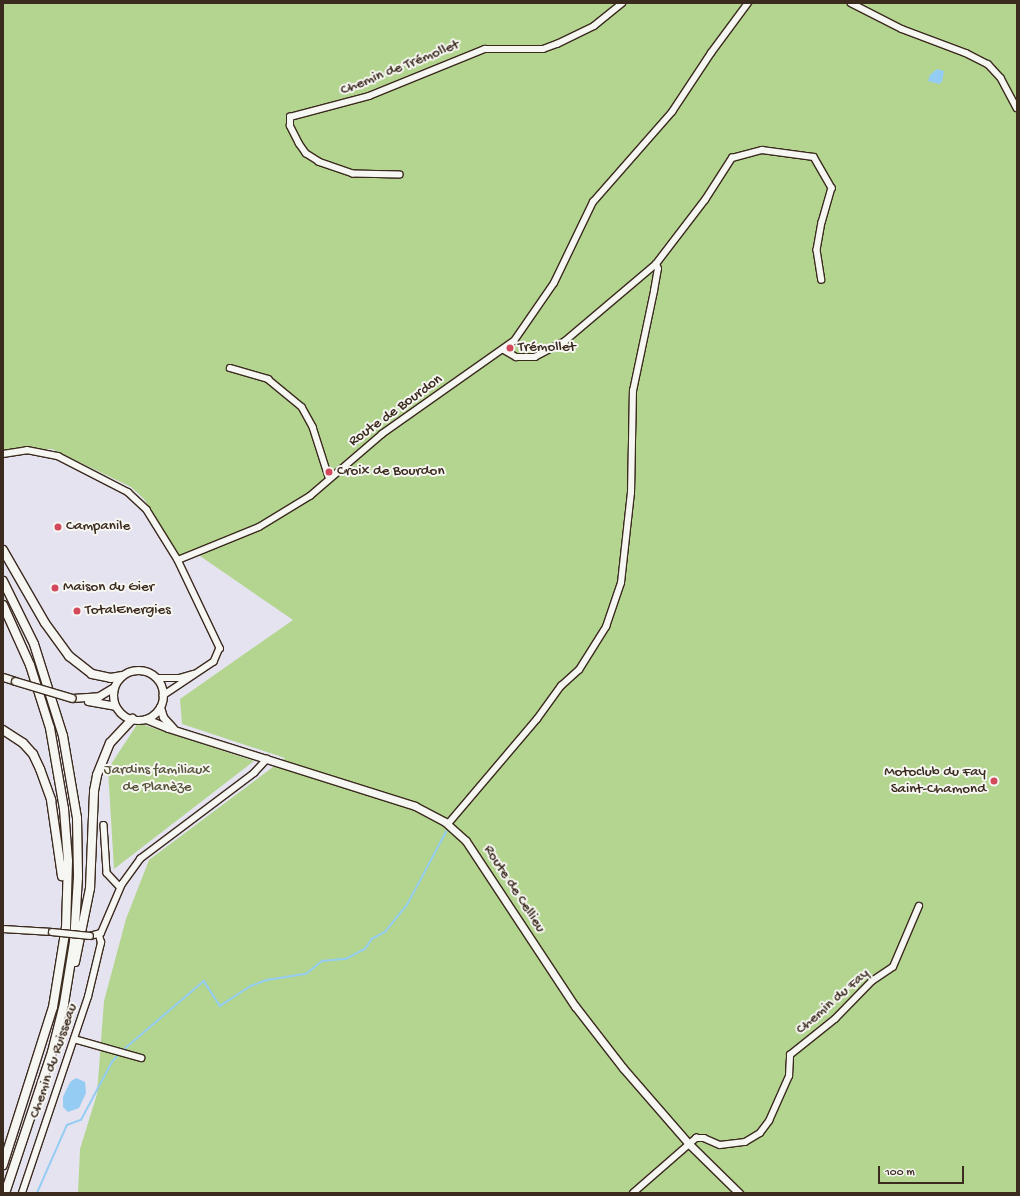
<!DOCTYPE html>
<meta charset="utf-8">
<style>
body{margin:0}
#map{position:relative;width:1020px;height:1196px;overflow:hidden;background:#e5e3f0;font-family:"Gochi Hand",sans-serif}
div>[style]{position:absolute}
.green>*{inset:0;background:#b3d58f}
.water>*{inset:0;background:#94ccf3}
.stream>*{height:1.5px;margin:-0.75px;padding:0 0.75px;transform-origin:0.75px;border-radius:0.75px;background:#94ccf3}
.roads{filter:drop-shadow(1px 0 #3b2a1e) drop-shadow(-1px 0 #3b2a1e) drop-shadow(0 1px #3b2a1e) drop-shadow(0 -1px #3b2a1e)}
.minor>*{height:5.5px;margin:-2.75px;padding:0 2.75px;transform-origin:2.75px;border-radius:2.75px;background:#f6f6f2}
.major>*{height:7px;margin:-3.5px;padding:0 3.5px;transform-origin:3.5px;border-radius:3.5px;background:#f6f6f2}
.major>.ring{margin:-3.5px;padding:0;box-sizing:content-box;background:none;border:7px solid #f6f6f2;border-radius:50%}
.highway>*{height:8px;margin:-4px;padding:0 4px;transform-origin:4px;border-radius:4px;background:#f6f6f2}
.bridges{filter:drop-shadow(1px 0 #3b2a1e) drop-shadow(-1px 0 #3b2a1e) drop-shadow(0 1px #3b2a1e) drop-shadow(0 -1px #3b2a1e)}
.minor-bridge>*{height:5.5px;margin:-2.75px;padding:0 2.75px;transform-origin:2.75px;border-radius:2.75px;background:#f6f6f2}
.major-bridge>*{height:7px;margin:-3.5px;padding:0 3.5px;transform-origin:3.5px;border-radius:3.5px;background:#f6f6f2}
.dots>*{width:11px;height:11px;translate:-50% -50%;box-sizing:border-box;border:2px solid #f6f6f2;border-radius:50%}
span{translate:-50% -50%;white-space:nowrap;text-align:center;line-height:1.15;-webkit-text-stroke:4px #f6f6f2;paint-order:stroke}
.street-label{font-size:15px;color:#3b2a1e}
.poi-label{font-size:15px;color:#3b2a1e}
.left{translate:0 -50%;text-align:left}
.right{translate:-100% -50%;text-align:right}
.park-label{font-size:15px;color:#59553a}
.frame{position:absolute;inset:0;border:4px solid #3b2a1e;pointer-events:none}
.scale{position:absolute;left:878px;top:1166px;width:86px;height:18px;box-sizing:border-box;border:2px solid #3b2a1e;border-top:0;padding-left:5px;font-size:12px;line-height:14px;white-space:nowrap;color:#3b2a1e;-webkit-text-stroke:3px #f6f6f2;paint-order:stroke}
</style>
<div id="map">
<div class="green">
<i style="clip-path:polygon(3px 3px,1017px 3px,1017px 1193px,78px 1193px,80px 1149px,97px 1094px,104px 1001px,126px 919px,149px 860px,285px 758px,182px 724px,180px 699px,293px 620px,200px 556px,178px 556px,144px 499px,131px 487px,52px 449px,3px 449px)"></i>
<i style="clip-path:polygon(138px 723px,254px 761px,114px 869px,108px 769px)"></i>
</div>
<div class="water">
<i style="clip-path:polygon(937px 69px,944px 71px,942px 82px,939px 84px,928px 81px,930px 75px)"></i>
<i style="clip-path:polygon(76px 1078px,85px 1082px,86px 1093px,79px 1108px,68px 1112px,63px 1107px,63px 1097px,70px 1082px)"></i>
</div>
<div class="stream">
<i style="left:122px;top:1051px;width:108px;rotate:-40.5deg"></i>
<i style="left:204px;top:981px;width:30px;rotate:57deg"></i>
<i style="left:220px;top:1006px;width:37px;rotate:-33deg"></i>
<i style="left:251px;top:986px;width:17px;rotate:-21deg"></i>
<i style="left:267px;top:980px;width:39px;rotate:-9deg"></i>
<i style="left:306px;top:974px;width:21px;rotate:-39deg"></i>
<i style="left:322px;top:961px;width:24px;rotate:-5deg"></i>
<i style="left:346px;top:959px;width:21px;rotate:-28deg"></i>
<i style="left:365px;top:949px;width:12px;rotate:-55deg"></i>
<i style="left:372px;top:939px;width:15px;rotate:-28deg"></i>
<i style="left:385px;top:932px;width:35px;rotate:-51deg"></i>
<i style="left:407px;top:905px;width:83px;rotate:-61.9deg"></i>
<i style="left:37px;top:1193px;width:74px;rotate:-66.2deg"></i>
<i style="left:67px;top:1125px;width:15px;rotate:-20deg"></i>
<i style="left:81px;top:1120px;width:66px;rotate:-61.9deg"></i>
<i style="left:112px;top:1062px;width:11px;rotate:-49deg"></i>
</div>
<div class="roads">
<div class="minor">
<i style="left:851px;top:3px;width:57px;rotate:27deg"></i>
<i style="left:902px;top:29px;width:68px;rotate:20.6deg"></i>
<i style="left:966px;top:53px;width:25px;rotate:27deg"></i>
<i style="left:988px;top:64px;width:19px;rotate:47deg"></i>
<i style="left:1001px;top:78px;width:34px;rotate:62deg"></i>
<i style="left:400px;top:175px;width:47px;rotate:-178.8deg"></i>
<i style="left:353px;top:174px;width:36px;rotate:-161deg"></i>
<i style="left:319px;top:162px;width:15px;rotate:-148deg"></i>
<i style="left:306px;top:154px;width:12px;rotate:-125deg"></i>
<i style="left:299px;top:144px;width:20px;rotate:-117deg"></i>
<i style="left:290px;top:126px;width:9px;rotate:-90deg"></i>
<i style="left:290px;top:117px;width:82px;rotate:-14.9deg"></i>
<i style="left:369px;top:96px;width:125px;rotate:-22.1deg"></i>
<i style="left:485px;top:49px;width:58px"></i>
<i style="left:543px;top:49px;width:15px;rotate:-20deg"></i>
<i style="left:557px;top:44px;width:41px;rotate:-25.9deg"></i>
<i style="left:594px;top:26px;width:36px;rotate:-39deg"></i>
<i style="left:504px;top:350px;width:14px;rotate:30deg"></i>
<i style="left:516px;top:357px;width:19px"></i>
<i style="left:535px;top:357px;width:34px;rotate:-28deg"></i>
<i style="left:565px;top:341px;width:119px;rotate:-40.2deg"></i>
<i style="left:656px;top:264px;width:81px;rotate:-52.6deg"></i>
<i style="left:705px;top:200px;width:50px;rotate:-57.3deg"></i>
<i style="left:732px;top:158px;width:31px;rotate:-15deg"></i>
<i style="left:762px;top:150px;width:52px;rotate:7.7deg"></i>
<i style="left:814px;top:157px;width:36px;rotate:60deg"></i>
<i style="left:832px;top:188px;width:35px;rotate:106deg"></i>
<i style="left:822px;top:222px;width:28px;rotate:100deg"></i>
<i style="left:817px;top:250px;width:30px;rotate:81deg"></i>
<i style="left:230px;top:368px;width:40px;rotate:16deg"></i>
<i style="left:268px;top:379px;width:44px;rotate:39.5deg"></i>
<i style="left:302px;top:407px;width:23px;rotate:61deg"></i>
<i style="left:313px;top:427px;width:52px;rotate:72.3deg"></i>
<i style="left:3px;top:454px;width:24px;rotate:-9deg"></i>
<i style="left:27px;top:450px;width:32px;rotate:11deg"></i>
<i style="left:58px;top:456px;width:79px;rotate:27.2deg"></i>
<i style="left:128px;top:492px;width:26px;rotate:43deg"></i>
<i style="left:147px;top:510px;width:59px;rotate:58.2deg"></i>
<i style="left:178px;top:560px;width:98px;rotate:64.5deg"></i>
<i style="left:220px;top:648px;width:15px;rotate:113deg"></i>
<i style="left:214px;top:662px;width:61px;rotate:146.3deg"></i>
<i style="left:178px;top:560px;width:87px;rotate:-22.2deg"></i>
<i style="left:259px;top:527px;width:60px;rotate:-31.3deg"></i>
<i style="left:310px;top:496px;width:95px;rotate:-40.7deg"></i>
<i style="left:382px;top:434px;width:161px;rotate:-35.2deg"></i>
<i style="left:514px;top:341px;width:70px;rotate:-55.4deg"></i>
<i style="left:554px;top:283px;width:90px;rotate:-64.3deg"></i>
<i style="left:593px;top:202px;width:120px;rotate:-48.7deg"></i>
<i style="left:672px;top:112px;width:71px;rotate:-56.5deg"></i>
<i style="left:711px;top:53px;width:62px;rotate:-53.5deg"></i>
<i style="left:157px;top:678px;width:23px"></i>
<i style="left:180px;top:678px;width:14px;rotate:-17deg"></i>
<i style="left:448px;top:824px;width:138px;rotate:-49.7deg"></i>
<i style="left:537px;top:719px;width:41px;rotate:-54deg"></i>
<i style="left:561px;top:686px;width:24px;rotate:-42deg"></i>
<i style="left:579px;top:670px;width:51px;rotate:-57.9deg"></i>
<i style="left:606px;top:627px;width:46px;rotate:-71.2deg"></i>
<i style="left:621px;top:583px;width:91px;rotate:-83.7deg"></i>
<i style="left:631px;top:493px;width:102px;rotate:-88.9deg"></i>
<i style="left:633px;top:391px;width:102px;rotate:-78.1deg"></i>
<i style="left:654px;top:291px;width:22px;rotate:-80deg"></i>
<i style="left:658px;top:269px;width:5px;rotate:-112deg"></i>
<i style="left:104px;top:825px;width:48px;rotate:86.4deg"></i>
<i style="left:107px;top:873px;width:19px;rotate:47deg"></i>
<i style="left:3px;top:929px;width:49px;rotate:3.5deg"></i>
<i style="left:90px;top:936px;width:11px;rotate:-15deg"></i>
<i style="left:101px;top:933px;width:53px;rotate:-66.8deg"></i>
<i style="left:122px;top:884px;width:31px;rotate:-54deg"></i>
<i style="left:140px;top:859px;width:143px;rotate:-37deg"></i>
<i style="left:254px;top:773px;width:19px;rotate:-47deg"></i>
<i style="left:74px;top:1039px;width:70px;rotate:15.8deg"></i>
<i style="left:22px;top:1193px;width:207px;rotate:-71.4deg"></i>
<i style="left:88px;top:997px;width:56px;rotate:-76.5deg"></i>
<i style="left:101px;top:943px;width:8px;rotate:-104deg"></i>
<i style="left:633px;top:1193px;width:84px;rotate:-41.1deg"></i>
<i style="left:696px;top:1138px;width:8px"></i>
<i style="left:704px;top:1138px;width:17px;rotate:24deg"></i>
<i style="left:720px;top:1145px;width:25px;rotate:-7deg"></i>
<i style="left:745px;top:1142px;width:17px;rotate:-31deg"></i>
<i style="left:760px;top:1133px;width:15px;rotate:-53deg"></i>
<i style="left:769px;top:1121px;width:49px;rotate:-66deg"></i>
<i style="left:789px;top:1076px;width:21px;rotate:-87deg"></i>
<i style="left:790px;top:1055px;width:58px;rotate:-38.7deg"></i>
<i style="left:835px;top:1019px;width:53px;rotate:-45.8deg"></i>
<i style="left:872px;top:981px;width:25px;rotate:-34deg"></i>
<i style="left:893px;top:967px;width:66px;rotate:-66.9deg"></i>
</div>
<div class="major">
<i class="ring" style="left:113px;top:670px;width:43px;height:43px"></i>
<i style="left:3px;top:677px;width:13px;rotate:18deg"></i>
<i style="left:72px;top:698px;width:27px;rotate:-4deg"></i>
<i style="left:99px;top:696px;width:17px;rotate:-31deg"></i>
<i style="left:88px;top:701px;width:27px;rotate:10deg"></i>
<i style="left:160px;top:707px;width:10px;rotate:73deg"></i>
<i style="left:163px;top:717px;width:15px;rotate:48deg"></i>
<i style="left:146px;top:719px;width:24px;rotate:22deg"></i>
<i style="left:168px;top:728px;width:259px;rotate:17.5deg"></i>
<i style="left:415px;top:806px;width:34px;rotate:28deg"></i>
<i style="left:445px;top:822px;width:28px;rotate:42deg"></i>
<i style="left:466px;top:841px;width:198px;rotate:56.6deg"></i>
<i style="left:575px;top:1006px;width:78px;rotate:52.3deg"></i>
<i style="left:623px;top:1068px;width:101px;rotate:49deg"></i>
<i style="left:689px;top:1144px;width:70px;rotate:44.4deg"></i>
</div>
<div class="highway">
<i style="left:3px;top:550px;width:84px;rotate:60.1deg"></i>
<i style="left:45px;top:623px;width:41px;rotate:54deg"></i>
<i style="left:69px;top:656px;width:29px;rotate:38deg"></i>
<i style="left:92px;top:674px;width:19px;rotate:12deg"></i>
<i style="left:111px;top:678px;width:10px;rotate:-11deg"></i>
<i style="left:3px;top:581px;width:70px;rotate:63.8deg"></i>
<i style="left:34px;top:644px;width:96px;rotate:72.5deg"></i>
<i style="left:63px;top:736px;width:83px;rotate:80.3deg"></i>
<i style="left:77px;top:818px;width:59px;rotate:89deg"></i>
<i style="left:78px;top:877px;width:65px;rotate:93.5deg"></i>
<i style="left:74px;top:942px;width:63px;rotate:99.2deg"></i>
<i style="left:64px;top:1004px;width:49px;rotate:104deg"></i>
<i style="left:52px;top:1052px;width:149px;rotate:108.4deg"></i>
<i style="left:3px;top:605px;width:66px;rotate:65.8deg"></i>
<i style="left:30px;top:665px;width:66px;rotate:72.4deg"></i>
<i style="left:50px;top:728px;width:82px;rotate:80.2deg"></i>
<i style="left:64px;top:809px;width:52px;rotate:85.6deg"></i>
<i style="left:68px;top:861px;width:66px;rotate:91.7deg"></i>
<i style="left:66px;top:927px;width:81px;rotate:99.2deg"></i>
<i style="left:53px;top:1007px;width:166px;rotate:107.6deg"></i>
<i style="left:3px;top:730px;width:24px;rotate:33deg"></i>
<i style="left:23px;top:743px;width:15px;rotate:48deg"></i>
<i style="left:33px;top:754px;width:17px;rotate:65deg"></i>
<i style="left:40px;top:769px;width:33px;rotate:70deg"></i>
<i style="left:51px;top:800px;width:77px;rotate:81.8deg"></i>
<i style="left:75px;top:962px;width:76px;rotate:-78.5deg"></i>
<i style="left:90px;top:888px;width:97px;rotate:-87.6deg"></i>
<i style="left:94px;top:791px;width:16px;rotate:-79deg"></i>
<i style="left:97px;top:775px;width:35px;rotate:-68deg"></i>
<i style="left:110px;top:743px;width:33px;rotate:-47deg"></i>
</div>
</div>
<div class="bridges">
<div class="minor-bridge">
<i style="left:52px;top:932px;width:38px;rotate:6deg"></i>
</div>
<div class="major-bridge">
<i style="left:15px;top:681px;width:59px;rotate:16.6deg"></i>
</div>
</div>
<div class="dots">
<i style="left:510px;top:348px;background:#d1495b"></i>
<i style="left:329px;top:472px;background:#d1495b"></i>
<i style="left:58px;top:527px;background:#d1495b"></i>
<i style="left:55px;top:588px;background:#d1495b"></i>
<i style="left:77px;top:611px;background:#d1495b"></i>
<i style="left:994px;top:781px;background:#d1495b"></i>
</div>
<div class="street-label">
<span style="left:400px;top:68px;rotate:-22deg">Chemin de Trémollet</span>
<span style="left:396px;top:411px;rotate:-36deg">Route de Bourdon</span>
<span style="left:514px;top:889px;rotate:57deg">Route de Cellieu</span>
<span style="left:833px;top:1002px;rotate:-41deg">Chemin du Fay</span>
<span style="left:54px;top:1061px;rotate:-71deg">Chemin du Ruisseau</span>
</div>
<div class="poi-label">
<span class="left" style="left:518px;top:348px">Trémollet</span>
<span class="left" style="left:337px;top:472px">Croix de Bourdon</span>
<span class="left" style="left:66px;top:527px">Campanile</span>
<span class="left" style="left:63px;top:588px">Maison du Gier</span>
<span class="left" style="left:85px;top:611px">TotalEnergies</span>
<span class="right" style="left:986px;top:781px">Motoclub du Fay<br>Saint-Chamond</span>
</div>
<div class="park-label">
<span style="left:157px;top:779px">Jardins familiaux<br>de Planèze</span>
</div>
<div class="frame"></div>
<div class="scale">100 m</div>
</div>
